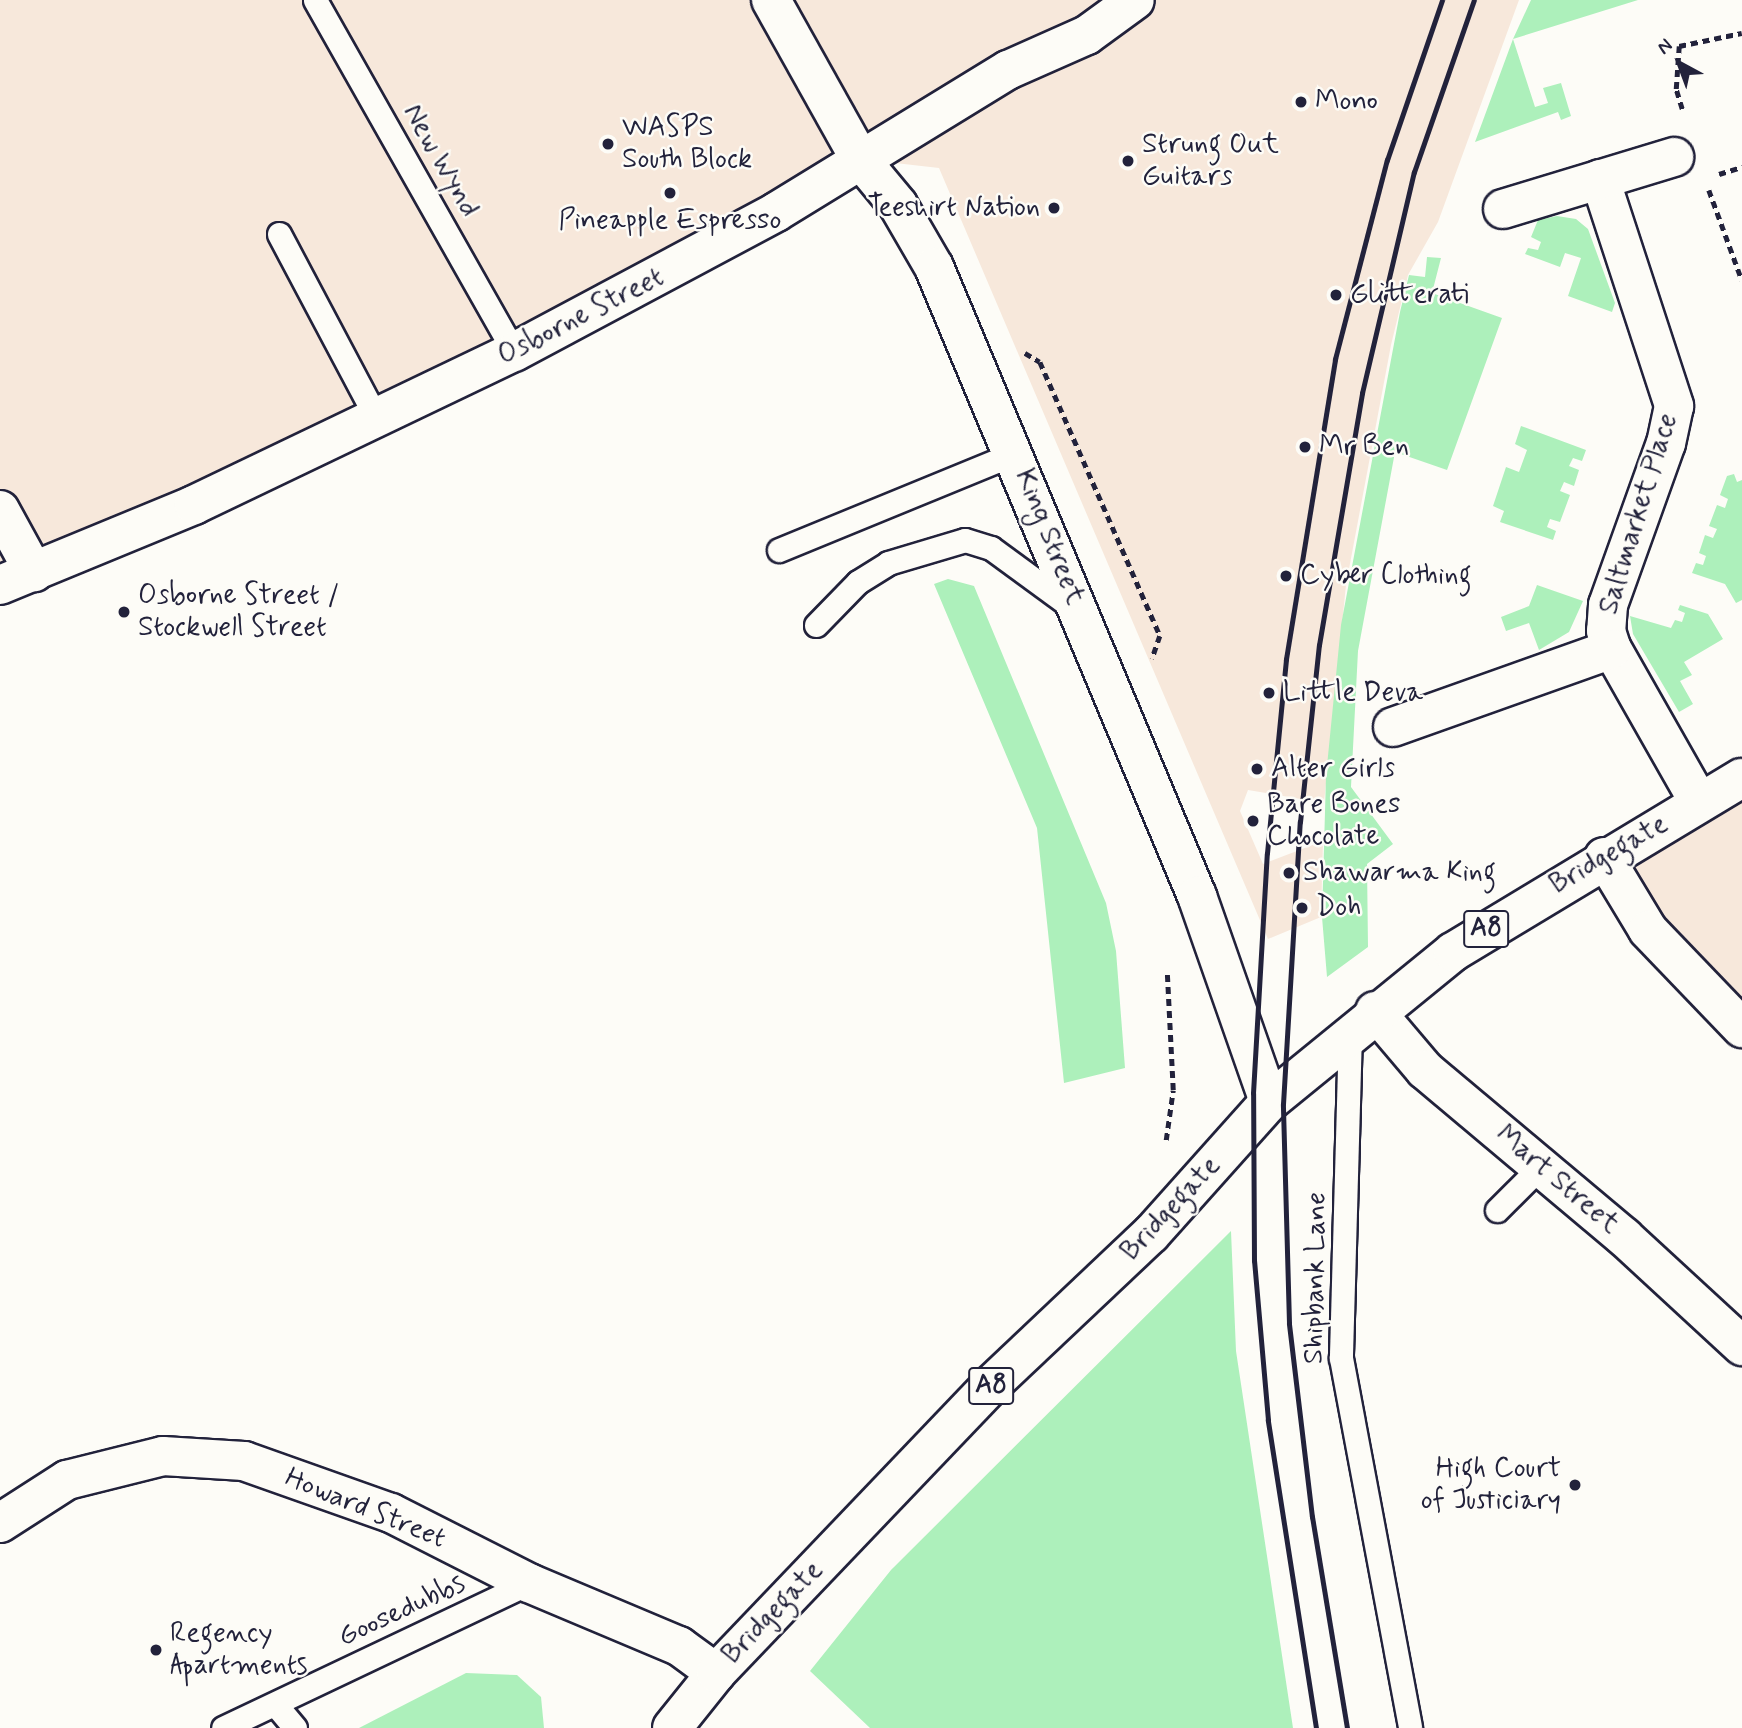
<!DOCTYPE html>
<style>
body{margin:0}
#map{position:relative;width:1742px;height:1728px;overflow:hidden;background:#fdfcf7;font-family:Mynerve,sans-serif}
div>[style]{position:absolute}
.built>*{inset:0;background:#f7e8db}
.green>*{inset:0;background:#adf0bb}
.path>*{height:4.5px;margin-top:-2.25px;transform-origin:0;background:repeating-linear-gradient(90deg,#22223b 0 7px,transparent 0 12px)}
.roads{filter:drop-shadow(2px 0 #22223b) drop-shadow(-2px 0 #22223b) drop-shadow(0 2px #22223b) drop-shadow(0 -2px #22223b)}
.lane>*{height:23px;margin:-11.5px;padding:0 11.5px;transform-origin:11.5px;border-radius:11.5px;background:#fdfcf7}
.street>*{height:38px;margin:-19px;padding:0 19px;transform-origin:19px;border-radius:19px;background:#fdfcf7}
.secondary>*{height:38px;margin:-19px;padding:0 19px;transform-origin:19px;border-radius:19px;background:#fdfcf7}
.primary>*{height:38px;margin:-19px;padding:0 19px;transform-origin:19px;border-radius:19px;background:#fdfcf7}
.rail>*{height:5px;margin:-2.5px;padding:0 2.5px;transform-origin:2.5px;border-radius:2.5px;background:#22223b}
.dots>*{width:19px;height:19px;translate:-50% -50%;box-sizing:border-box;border:4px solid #fdfcf7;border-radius:50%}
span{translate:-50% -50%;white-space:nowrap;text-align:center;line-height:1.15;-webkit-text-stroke:5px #fdfcf7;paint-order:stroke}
.shield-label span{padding:2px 5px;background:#fdfcf7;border:2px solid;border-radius:5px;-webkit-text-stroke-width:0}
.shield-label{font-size:26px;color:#22223b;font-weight:700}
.poi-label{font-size:28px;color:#22223b}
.left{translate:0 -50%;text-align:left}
.right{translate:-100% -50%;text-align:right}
.street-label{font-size:28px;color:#22223b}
.north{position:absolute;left:1644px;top:28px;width:70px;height:70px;-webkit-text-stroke:5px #fdfcf7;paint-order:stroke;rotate:319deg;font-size:19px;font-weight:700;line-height:28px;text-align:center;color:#22223b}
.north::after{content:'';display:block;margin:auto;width:24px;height:32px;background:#22223b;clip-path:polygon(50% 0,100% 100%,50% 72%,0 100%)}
</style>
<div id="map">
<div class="built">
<i style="clip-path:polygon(0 0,1519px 0,1438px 222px,1408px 275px,1391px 345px,1346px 585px,1324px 803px,1248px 790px,1240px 811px,1263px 864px,1323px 841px,1321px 917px,1268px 939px,939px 168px,860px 159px,823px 183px,0 585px)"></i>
<i style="clip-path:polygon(1742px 780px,1742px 1024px,1604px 857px)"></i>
</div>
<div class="green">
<i style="clip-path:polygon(1531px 0,1638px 0,1513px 39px,1535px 107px,1548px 103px,1543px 88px,1561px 83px,1571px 116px,1561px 120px,1558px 112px,1475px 142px,1513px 39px)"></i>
<i style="clip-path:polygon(1557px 216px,1576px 219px,1588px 229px,1615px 303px,1612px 312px,1568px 296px,1581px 258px,1565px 253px,1560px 267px,1525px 254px,1528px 248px,1538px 250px,1541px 242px,1531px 237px,1538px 220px)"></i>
<i style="clip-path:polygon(1427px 257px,1441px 258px,1432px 293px,1502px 318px,1447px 470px,1395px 452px,1358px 651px,1351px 787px,1393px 844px,1367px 864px,1368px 947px,1327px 977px,1322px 917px,1326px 776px,1341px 625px,1400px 312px,1409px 275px,1425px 277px)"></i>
<i style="clip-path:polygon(1521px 426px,1586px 450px,1582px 461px,1573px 458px,1569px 466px,1579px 470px,1574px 486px,1564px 482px,1560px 491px,1570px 495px,1560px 522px,1550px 519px,1547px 527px,1556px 531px,1553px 540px,1500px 522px,1504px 511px,1493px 506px,1506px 467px,1519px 472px,1527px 450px,1515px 444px)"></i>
<i style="clip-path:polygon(1734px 474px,1737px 482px,1742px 480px,1742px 600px,1736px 603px,1725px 584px,1692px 573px,1696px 563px,1703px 565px,1706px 556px,1699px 553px,1705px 535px,1713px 538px,1717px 529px,1709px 526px,1717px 505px,1725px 508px,1728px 499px,1720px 495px,1727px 476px)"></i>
<i style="clip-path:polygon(948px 579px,974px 586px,1106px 903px,1116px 951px,1125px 1068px,1064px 1083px,1037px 828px,934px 584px)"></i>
<i style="clip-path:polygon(1537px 585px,1583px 601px,1569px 632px,1539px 650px,1529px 623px,1506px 631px,1501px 617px,1529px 606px)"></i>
<i style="clip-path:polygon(1680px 605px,1708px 614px,1723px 639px,1684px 662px,1692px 675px,1680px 681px,1693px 704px,1679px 712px,1633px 634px,1630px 616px,1671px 628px,1675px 620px,1682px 622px,1685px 613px,1678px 610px)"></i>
<i style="clip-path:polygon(1231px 1231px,1236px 1351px,1293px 1728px,870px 1728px,810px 1671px,891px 1570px)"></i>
<i style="clip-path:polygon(466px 1673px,517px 1675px,541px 1697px,544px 1728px,359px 1728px)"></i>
</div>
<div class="path">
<i style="left:1682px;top:109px;width:21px;rotate:-107deg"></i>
<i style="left:1676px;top:89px;width:43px;rotate:-86deg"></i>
<i style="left:1679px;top:46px;width:64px;rotate:-11.7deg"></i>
<i style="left:1719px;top:174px;width:24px;rotate:-17deg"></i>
<i style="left:1709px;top:190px;width:96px;rotate:69.9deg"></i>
<i style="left:1025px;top:353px;width:17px;rotate:31deg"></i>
<i style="left:1040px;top:362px;width:299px;rotate:66.3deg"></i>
<i style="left:1160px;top:636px;width:24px;rotate:109deg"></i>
<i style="left:1166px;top:1140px;width:50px;rotate:-82deg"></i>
<i style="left:1173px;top:1090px;width:119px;rotate:-92.9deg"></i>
</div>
<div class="roads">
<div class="lane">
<i style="left:315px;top:0;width:404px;rotate:60.5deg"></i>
<i style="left:279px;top:234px;width:207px;rotate:62.1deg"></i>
<i style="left:779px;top:550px;width:255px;rotate:-22.3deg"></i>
<i style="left:816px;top:625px;width:60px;rotate:-45.7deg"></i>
<i style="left:858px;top:582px;width:36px;rotate:-32deg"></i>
<i style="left:888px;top:563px;width:80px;rotate:-16.6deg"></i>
<i style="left:965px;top:540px;width:27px;rotate:17deg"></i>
<i style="left:991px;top:548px;width:102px;rotate:36.2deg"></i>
<i style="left:1350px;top:1032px;width:326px;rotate:91.6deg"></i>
<i style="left:1341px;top:1358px;width:376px;rotate:79.4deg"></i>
<i style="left:1497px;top:1210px;width:62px;rotate:-45deg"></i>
<i style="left:275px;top:1704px;width:31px;rotate:50deg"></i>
<i style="left:223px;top:1728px;width:339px;rotate:-25.4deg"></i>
</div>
<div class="street">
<i style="left:771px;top:0;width:182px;rotate:60.8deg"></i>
<i style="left:1600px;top:179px;width:239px;rotate:71.9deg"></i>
<i style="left:1674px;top:406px;width:38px;rotate:102deg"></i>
<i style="left:1666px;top:443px;width:172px;rotate:109.7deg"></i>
<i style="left:1608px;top:605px;width:26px;rotate:94deg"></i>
<i style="left:1606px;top:631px;width:19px;rotate:72deg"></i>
<i style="left:1612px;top:649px;width:176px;rotate:60.4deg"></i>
<i style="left:1503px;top:209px;width:179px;rotate:-16.9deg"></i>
<i style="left:0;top:510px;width:71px;rotate:61.3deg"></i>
<i style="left:0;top:585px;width:210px;rotate:-22.4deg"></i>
<i style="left:194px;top:505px;width:355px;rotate:-25.6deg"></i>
<i style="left:514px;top:352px;width:297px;rotate:-28.1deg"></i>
<i style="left:776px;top:212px;width:272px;rotate:-31.5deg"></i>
<i style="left:1008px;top:70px;width:86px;rotate:-23.9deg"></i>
<i style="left:1087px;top:35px;width:59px;rotate:-36.1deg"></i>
<i style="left:1393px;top:727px;width:232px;rotate:-19.6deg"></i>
<i style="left:1604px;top:857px;width:85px;rotate:58.9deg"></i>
<i style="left:1648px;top:930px;width:136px;rotate:46.2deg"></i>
<i style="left:0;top:1523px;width:80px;rotate:-32.7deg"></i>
<i style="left:67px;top:1480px;width:99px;rotate:-14deg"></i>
<i style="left:163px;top:1456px;width:81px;rotate:3.5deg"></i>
<i style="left:244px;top:1461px;width:156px;rotate:19.5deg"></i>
<i style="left:391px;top:1513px;width:155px;rotate:26.9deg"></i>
<i style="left:529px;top:1583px;width:163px;rotate:22.8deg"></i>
<i style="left:679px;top:1646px;width:46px;rotate:36.1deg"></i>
</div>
<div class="secondary">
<i style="left:860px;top:159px;width:60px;rotate:50.4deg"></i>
<i style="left:898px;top:205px;width:72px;rotate:59.9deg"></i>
<i style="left:934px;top:267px;width:682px;rotate:67.31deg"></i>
<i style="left:1197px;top:896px;width:218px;rotate:70.7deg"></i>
<i style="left:1375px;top:1011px;width:77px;rotate:49.7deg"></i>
<i style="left:1425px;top:1070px;width:260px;rotate:40deg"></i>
<i style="left:1624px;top:1237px;width:161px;rotate:42.7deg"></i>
</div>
<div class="primary">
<i style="left:672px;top:1728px;width:70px;rotate:-51.3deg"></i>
<i style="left:716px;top:1673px;width:397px;rotate:-46.3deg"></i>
<i style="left:990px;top:1386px;width:221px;rotate:-43.4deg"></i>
<i style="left:1151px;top:1234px;width:177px;rotate:-48.2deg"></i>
<i style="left:1269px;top:1102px;width:237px;rotate:-39.2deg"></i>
<i style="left:1453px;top:952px;width:337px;rotate:-31.1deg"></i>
</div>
</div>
<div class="rail">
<i style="left:1316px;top:1728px;width:312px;rotate:-98.9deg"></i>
<i style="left:1268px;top:1420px;width:160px;rotate:-95deg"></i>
<i style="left:1254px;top:1261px;width:168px;rotate:-90.3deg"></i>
<i style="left:1253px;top:1093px;width:240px;rotate:-86.7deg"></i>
<i style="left:1267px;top:853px;width:195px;rotate:-84.4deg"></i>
<i style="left:1286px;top:659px;width:304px;rotate:-80.7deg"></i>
<i style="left:1335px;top:359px;width:206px;rotate:-75.4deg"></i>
<i style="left:1387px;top:160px;width:169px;rotate:-71deg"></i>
<i style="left:1347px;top:1728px;width:214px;rotate:-99.4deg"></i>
<i style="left:1312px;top:1517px;width:195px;rotate:-96.8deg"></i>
<i style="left:1289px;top:1323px;width:219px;rotate:-91.6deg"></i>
<i style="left:1283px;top:1104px;width:283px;rotate:-86.6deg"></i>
<i style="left:1300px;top:822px;width:178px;rotate:-83.9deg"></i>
<i style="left:1319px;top:645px;width:256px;rotate:-80.3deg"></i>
<i style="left:1362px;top:393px;width:227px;rotate:-76.8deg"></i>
<i style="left:1414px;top:172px;width:182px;rotate:-70.8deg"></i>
</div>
<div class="dots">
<i style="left:1301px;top:102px;background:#22223b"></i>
<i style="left:608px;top:144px;background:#22223b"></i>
<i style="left:1128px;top:161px;background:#22223b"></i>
<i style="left:670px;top:193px;background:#22223b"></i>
<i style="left:1054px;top:208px;background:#22223b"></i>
<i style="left:1336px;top:295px;background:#22223b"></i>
<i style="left:1305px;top:447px;background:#22223b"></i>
<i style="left:1286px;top:576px;background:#22223b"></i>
<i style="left:124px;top:612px;background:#22223b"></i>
<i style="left:1269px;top:693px;background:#22223b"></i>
<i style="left:1257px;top:769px;background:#22223b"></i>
<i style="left:1253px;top:821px;background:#22223b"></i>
<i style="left:1289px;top:873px;background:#22223b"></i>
<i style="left:1302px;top:908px;background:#22223b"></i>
<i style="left:1575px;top:1485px;background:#22223b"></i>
<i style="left:156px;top:1650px;background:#22223b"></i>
</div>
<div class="shield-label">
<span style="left:1486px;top:929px">A8</span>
<span style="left:991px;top:1386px">A8</span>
</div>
<div class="poi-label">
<span class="left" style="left:1315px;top:102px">Mono</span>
<span class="left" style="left:622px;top:144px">WASPS<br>South Block</span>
<span class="left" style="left:1142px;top:161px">Strung Out<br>Guitars</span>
<span class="right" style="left:1040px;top:208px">Teeshirt Nation</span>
<span style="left:670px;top:221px">Pineapple Espresso</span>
<span class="left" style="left:1350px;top:295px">Glitterati</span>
<span class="left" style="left:1319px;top:447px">Mr Ben</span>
<span class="left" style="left:1300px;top:576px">Cyber Clothing</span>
<span class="left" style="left:138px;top:612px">Osborne Street /<br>Stockwell Street</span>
<span class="left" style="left:1283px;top:693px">Little Deva</span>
<span class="left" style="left:1271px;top:769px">Alter Girls</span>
<span class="left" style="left:1267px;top:821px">Bare Bones<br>Chocolate</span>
<span class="left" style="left:1303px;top:873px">Shawarma King</span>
<span class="left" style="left:1316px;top:908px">Doh</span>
<span class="right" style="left:1561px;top:1485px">High Court<br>of Justiciary</span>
<span class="left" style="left:170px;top:1650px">Regency<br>Apartments</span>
</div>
<div class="street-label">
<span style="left:440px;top:161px;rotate:61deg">New Wynd</span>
<span style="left:581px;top:317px;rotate:-27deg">Osborne Street</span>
<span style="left:1639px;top:514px;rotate:-73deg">Saltmarket Place</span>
<span style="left:1049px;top:537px;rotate:68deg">King Street</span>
<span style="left:1609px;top:855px;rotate:-30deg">Bridgegate</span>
<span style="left:1557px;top:1180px;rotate:40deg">Mart Street</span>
<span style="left:1171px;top:1209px;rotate:-47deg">Bridgegate</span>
<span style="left:1316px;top:1278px;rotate:-89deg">Shipbank Lane</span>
<span style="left:365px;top:1509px;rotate:22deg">Howard Street</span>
<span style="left:402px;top:1611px;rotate:-25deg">Goosedubbs</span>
<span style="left:773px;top:1613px;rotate:-46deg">Bridgegate</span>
</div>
<div class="north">N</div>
</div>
